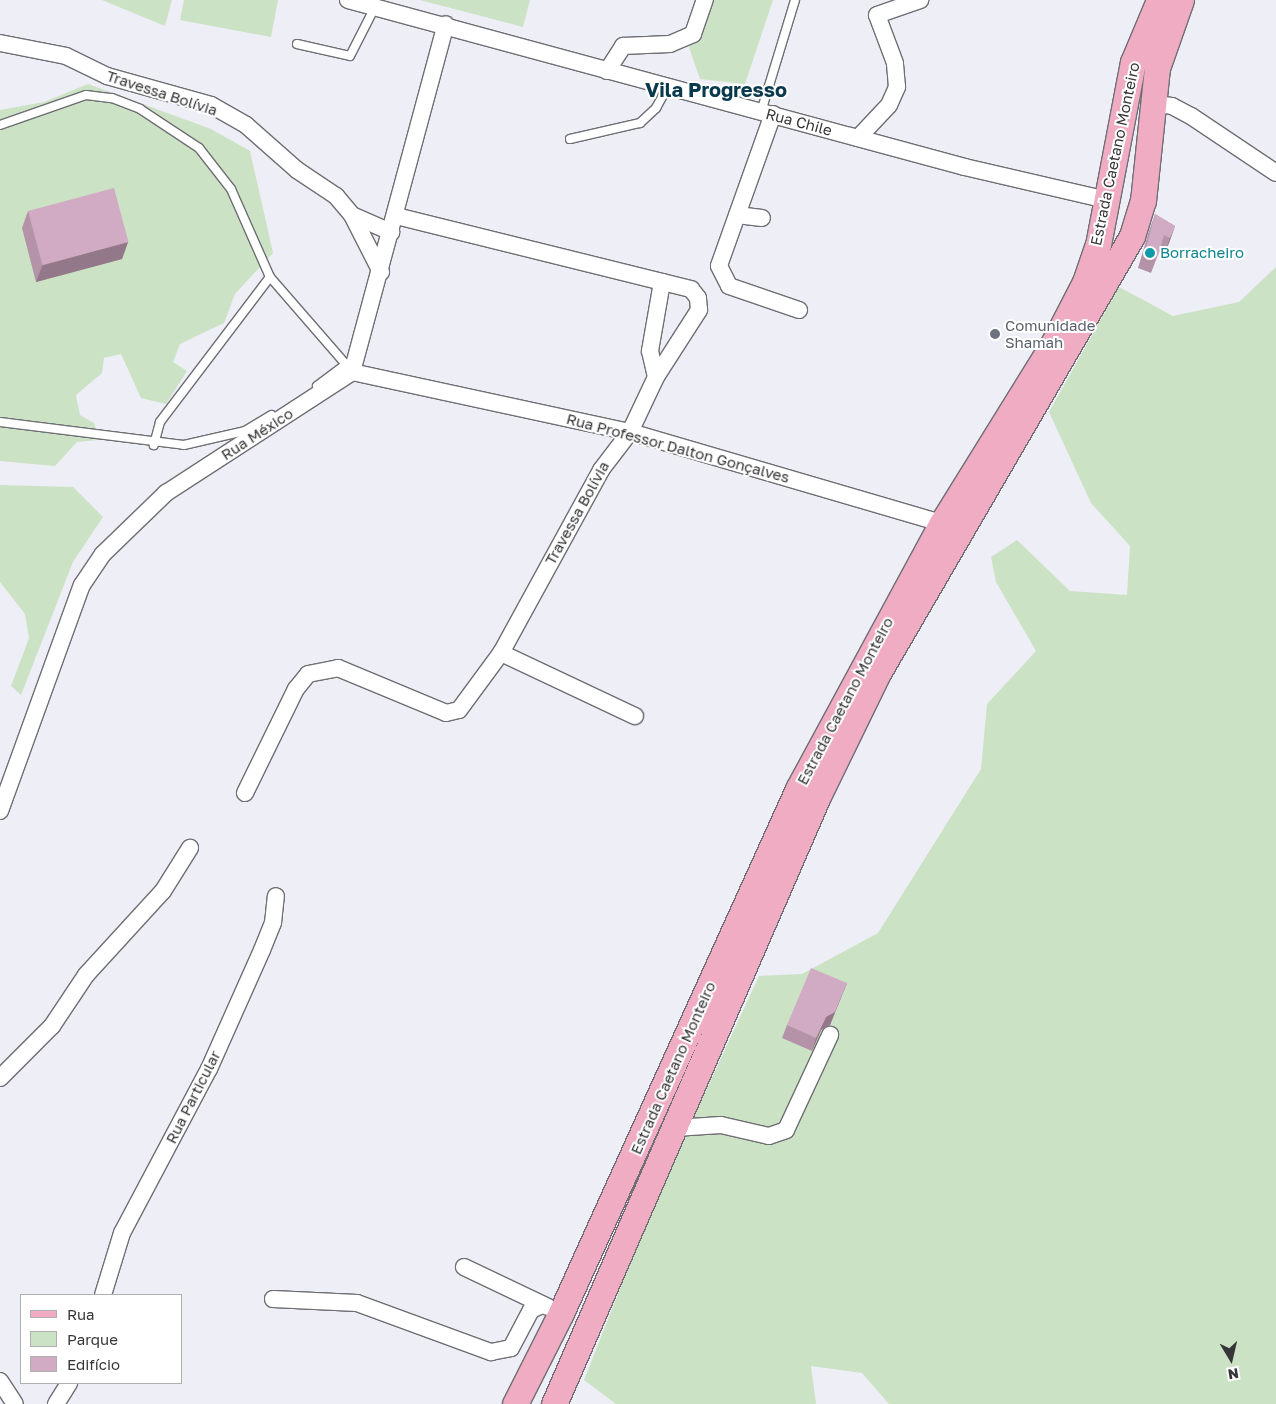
<!DOCTYPE html>
<meta charset="utf-8">
<style>
body{margin:0}
#map{position:relative;width:1276px;height:1404px;overflow:hidden;background:#eeeef6;font-family:"Golos Text",sans-serif}
div>[style]{position:absolute}
.green>*{inset:0;background:#cbe2c4}
.roads{filter:drop-shadow(1px 0 #6e6e74) drop-shadow(-1px 0 #6e6e74) drop-shadow(0 1px #6e6e74) drop-shadow(0 -1px #6e6e74)}
.service>*{height:8px;margin:-4px;padding:0 4px;transform-origin:4px;border-radius:4px;background:#fff}
.minor>*{height:16px;margin:-8px;padding:0 8px;transform-origin:8px;border-radius:8px;background:#fff}
.primary>*{height:25px;margin:-12.5px;padding:0 12.5px;transform-origin:12.5px;border-radius:12.5px;background:#efacc2}
.wall>*{inset:0;background:#b493a8}
.shaded-wall>*{inset:0;background:#927888}
.building>*{inset:0;background:#d1abc3;transform-origin:0 0}
.dots>*{width:14px;height:14px;translate:-50% -50%;box-sizing:border-box;border:2px solid #fff;border-radius:50%}
span{translate:-50% -50%;white-space:nowrap;text-align:center;line-height:1.15;-webkit-text-stroke:4px #fff;paint-order:stroke}
.street-label{font-size:15px;color:#363639}
.culture-label{font-size:15px;color:#0d838f}
.left{translate:0 -50%;text-align:left}
.worship-label{font-size:15px;color:#5b616d}
.district-label{font-size:20px;color:#09394d;font-weight:700}
.legend{position:absolute;left:20px;top:1294px;width:162px;height:90px;box-sizing:border-box;background:#fff;border:1px solid #afafb0;margin:0;padding:6px 9px;list-style:none;font-size:15px;color:#363639}
.legend li{display:flex;align-items:center;gap:10px;height:25px}
.legend b{width:25px;border:1px solid #afafb0}
.north{position:absolute;left:1206px;top:1334px;width:50px;height:50px;-webkit-text-stroke:4px #fff;paint-order:stroke;rotate:171deg;font-size:14px;font-weight:700;line-height:20px;text-align:center;color:#363639}
.north::after{content:'';display:block;margin:auto;width:18px;height:22px;background:#363639;clip-path:polygon(50% 0,100% 100%,50% 72%,0 100%)}
</style>
<div id="map">
<div class="green">
<i style="clip-path:polygon(102px 0,172px 0,165px 26px)"></i>
<i style="clip-path:polygon(184px 0,278px 0,271px 37px,180px 20px)"></i>
<i style="clip-path:polygon(420px 0,530px 0,523px 27px)"></i>
<i style="clip-path:polygon(714px 0,773px 0,745px 84px,700px 79px,689px 47px)"></i>
<i style="clip-path:polygon(88px 84px,211px 129px,250px 151px,273px 253px,235px 294px,224px 323px,180px 344px,173px 362px,187px 371px,166px 404px,141px 398px,121px 354px,104px 358px,102px 373px,76px 395px,80px 415px,94px 423px,99px 440px,77px 442px,55px 466px,0 461px,0 110px,44px 102px)"></i>
<i style="clip-path:polygon(1276px 267px,1276px 1404px,889px 1404px,862px 1373px,811px 1366px,816px 1404px,616px 1404px,584px 1380px,654px 1203px,759px 976px,802px 974px,878px 933px,981px 769px,987px 704px,1036px 651px,996px 582px,991px 557px,1017px 540px,1070px 591px,1127px 595px,1130px 546px,1091px 503px,1049px 412px,1119px 287px,1173px 316px,1239px 302px)"></i>
<i style="clip-path:polygon(0 485px,73px 487px,103px 517px,73px 562px,21px 695px,11px 686px,29px 638px,25px 614px,0 582px)"></i>
</div>
<div class="roads">
<div class="service">
<i style="left:297px;top:44px;width:54px;rotate:12.8deg"></i>
<i style="left:350px;top:56px;width:55px;rotate:-63deg"></i>
<i style="left:761px;top:112px;width:117px;rotate:-73.1deg"></i>
<i style="left:0;top:125px;width:91px;rotate:-19.2deg"></i>
<i style="left:86px;top:95px;width:26px;rotate:7deg"></i>
<i style="left:112px;top:98px;width:30px;rotate:21deg"></i>
<i style="left:140px;top:109px;width:71px;rotate:33.5deg"></i>
<i style="left:199px;top:148px;width:52px;rotate:52deg"></i>
<i style="left:231px;top:189px;width:96px;rotate:66.1deg"></i>
<i style="left:270px;top:277px;width:182px;rotate:127.2deg"></i>
<i style="left:160px;top:422px;width:24px;rotate:105deg"></i>
<i style="left:570px;top:139px;width:72px;rotate:-12.9deg"></i>
<i style="left:640px;top:123px;width:22px;rotate:-43deg"></i>
<i style="left:656px;top:108px;width:23px;rotate:-61deg"></i>
<i style="left:270px;top:277px;width:121px;rotate:49deg"></i>
<i style="left:317px;top:386px;width:36px;rotate:-37deg"></i>
<i style="left:0;top:422px;width:185px;rotate:7.1deg"></i>
<i style="left:184px;top:445px;width:63px;rotate:-12.9deg"></i>
<i style="left:245px;top:431px;width:31px;rotate:-31deg"></i>
</div>
<div class="minor">
<i style="left:348px;top:0;width:639px;rotate:15.15deg"></i>
<i style="left:965px;top:167px;width:146px;rotate:13.1deg"></i>
<i style="left:0;top:43px;width:67px;rotate:11.1deg"></i>
<i style="left:66px;top:56px;width:46px;rotate:26deg"></i>
<i style="left:107px;top:76px;width:108px;rotate:15.6deg"></i>
<i style="left:211px;top:105px;width:40px;rotate:29.7deg"></i>
<i style="left:246px;top:125px;width:68px;rotate:41.4deg"></i>
<i style="left:297px;top:170px;width:47px;rotate:33.7deg"></i>
<i style="left:336px;top:196px;width:25px;rotate:50deg"></i>
<i style="left:352px;top:215px;width:64px;rotate:63deg"></i>
<i style="left:607px;top:71px;width:30px;rotate:-57deg"></i>
<i style="left:623px;top:46px;width:47px;rotate:-2.4deg"></i>
<i style="left:670px;top:44px;width:25px;rotate:-23deg"></i>
<i style="left:693px;top:34px;width:36px;rotate:-71deg"></i>
<i style="left:1154px;top:104px;width:18px;rotate:6deg"></i>
<i style="left:1172px;top:106px;width:21px;rotate:28deg"></i>
<i style="left:1191px;top:116px;width:102px;rotate:33.8deg"></i>
<i style="left:773px;top:114px;width:161px;rotate:109.6deg"></i>
<i style="left:719px;top:266px;width:22px;rotate:63deg"></i>
<i style="left:729px;top:286px;width:74px;rotate:18.9deg"></i>
<i style="left:858px;top:138px;width:45px;rotate:-46.8deg"></i>
<i style="left:889px;top:105px;width:20px;rotate:-66deg"></i>
<i style="left:897px;top:87px;width:24px;rotate:-95deg"></i>
<i style="left:895px;top:63px;width:51px;rotate:-110.6deg"></i>
<i style="left:877px;top:15px;width:46px;rotate:-19.2deg"></i>
<i style="left:352px;top:215px;width:43px;rotate:23.6deg"></i>
<i style="left:737px;top:215px;width:25px;rotate:7deg"></i>
<i style="left:352px;top:372px;width:284px;rotate:12.2deg"></i>
<i style="left:630px;top:432px;width:325px;rotate:16.3deg"></i>
<i style="left:656px;top:377px;width:27px;rotate:-103deg"></i>
<i style="left:650px;top:351px;width:70px;rotate:-80.1deg"></i>
<i style="left:501px;top:653px;width:148px;rotate:25.2deg"></i>
<i style="left:245px;top:793px;width:116px;rotate:-63.9deg"></i>
<i style="left:296px;top:689px;width:19px;rotate:-51deg"></i>
<i style="left:308px;top:674px;width:31px;rotate:-11deg"></i>
<i style="left:338px;top:668px;width:117px;rotate:22.6deg"></i>
<i style="left:446px;top:713px;width:13px;rotate:-13deg"></i>
<i style="left:459px;top:710px;width:71px;rotate:-53.6deg"></i>
<i style="left:501px;top:653px;width:209px;rotate:-61.3deg"></i>
<i style="left:601px;top:470px;width:48px;rotate:-52.7deg"></i>
<i style="left:630px;top:432px;width:61px;rotate:-64.7deg"></i>
<i style="left:656px;top:377px;width:80px;rotate:-57.3deg"></i>
<i style="left:699px;top:310px;width:12px;rotate:-95deg"></i>
<i style="left:698px;top:298px;width:11px;rotate:-128deg"></i>
<i style="left:691px;top:289px;width:304px;rotate:-166.1deg"></i>
<i style="left:0;top:811px;width:240px;rotate:-70.1deg"></i>
<i style="left:82px;top:585px;width:37px;rotate:-56deg"></i>
<i style="left:103px;top:554px;width:88px;rotate:-44.1deg"></i>
<i style="left:166px;top:493px;width:222px;rotate:-33deg"></i>
<i style="left:352px;top:372px;width:360px;rotate:-74.9deg"></i>
<i style="left:0;top:1078px;width:74px;rotate:-45deg"></i>
<i style="left:52px;top:1026px;width:61px;rotate:-56.3deg"></i>
<i style="left:86px;top:975px;width:114px;rotate:-47.5deg"></i>
<i style="left:163px;top:891px;width:51px;rotate:-57.9deg"></i>
<i style="left:675px;top:1128px;width:46px;rotate:-3.7deg"></i>
<i style="left:721px;top:1125px;width:49px;rotate:12.9deg"></i>
<i style="left:769px;top:1136px;width:18px;rotate:-19deg"></i>
<i style="left:786px;top:1130px;width:105px;rotate:-65.1deg"></i>
<i style="left:464px;top:1267px;width:93px;rotate:25.5deg"></i>
<i style="left:103px;top:1295px;width:65px;rotate:-73deg"></i>
<i style="left:122px;top:1233px;width:186px;rotate:-62.1deg"></i>
<i style="left:209px;top:1069px;width:130px;rotate:-66deg"></i>
<i style="left:262px;top:950px;width:29px;rotate:-68deg"></i>
<i style="left:273px;top:923px;width:27px;rotate:-84deg"></i>
<i style="left:273px;top:1299px;width:84px;rotate:2.7deg"></i>
<i style="left:357px;top:1303px;width:143px;rotate:20.1deg"></i>
<i style="left:491px;top:1352px;width:20px;rotate:-11deg"></i>
<i style="left:511px;top:1348px;width:43px;rotate:-62.2deg"></i>
<i style="left:531px;top:1310px;width:12px;rotate:-24deg"></i>
<i style="left:0;top:1381px;width:27px;rotate:57deg"></i>
<i style="left:56px;top:1404px;width:25px;rotate:-58deg"></i>
</div>
<div class="primary">
<i style="left:515px;top:1404px;width:102px;rotate:-63.2deg"></i>
<i style="left:561px;top:1313px;width:575px;rotate:-65.66deg"></i>
<i style="left:798px;top:789px;width:302px;rotate:-61.6deg"></i>
<i style="left:942px;top:523px;width:211px;rotate:-58.2deg"></i>
<i style="left:1053px;top:344px;width:70px;rotate:-62.7deg"></i>
<i style="left:1085px;top:282px;width:39px;rotate:-71deg"></i>
<i style="left:1098px;top:245px;width:186px;rotate:-79.2deg"></i>
<i style="left:1133px;top:62px;width:67px;rotate:-67.2deg"></i>
<i style="left:554px;top:1404px;width:663px;rotate:-66.53deg"></i>
<i style="left:818px;top:796px;width:137px;rotate:-64deg"></i>
<i style="left:878px;top:673px;width:505px;rotate:-59.83deg"></i>
<i style="left:1132px;top:236px;width:37px;rotate:-73deg"></i>
<i style="left:1143px;top:201px;width:134px;rotate:-84deg"></i>
<i style="left:1157px;top:68px;width:72px;rotate:-70.6deg"></i>
</div>
</div>
<div class="wall">
<i style="clip-path:polygon(28px 211px,128px 242px,122px 259px,36px 282px,22px 228px)"></i>
<i style="clip-path:polygon(1155px 214px,1175px 226px,1169px 243px,1164px 255px,1159px 252px,1151px 273px,1138px 268px,1149px 231px)"></i>
<i style="clip-path:polygon(847px 983px,830px 1025px,821px 1030px,812px 1051px,782px 1038px,787px 1025px)"></i>
</div>
<div class="shaded-wall">
<i style="clip-path:polygon(1175px 226px,1169px 243px,1164px 255px,1170px 238px)"></i>
<i style="clip-path:polygon(128px 242px,122px 259px,36px 282px,43px 264px)"></i>
<i style="clip-path:polygon(847px 983px,830px 1025px,821px 1030px,812px 1051px,816px 1038px,826px 1017px)"></i>
</div>
<div class="building">
<i style="left:114px;top:188px;width:56px;height:89px;rotate:75deg"></i>
<i style="clip-path:polygon(1155px 214px,1175px 226px,1170px 238px,1164px 235px,1158px 256px,1145px 251px)"></i>
<i style="clip-path:polygon(811px 968px,847px 983px,835px 1012px,826px 1017px,816px 1038px,787px 1025px)"></i>
</div>
<div class="dots">
<i style="left:1150px;top:253px;background:#0f9aa8"></i>
<i style="left:995px;top:334px;background:#6b7280"></i>
</div>
<div class="street-label">
<span style="left:162px;top:93px;rotate:18deg">Travessa Bolívia</span>
<span style="left:799px;top:122px;rotate:15deg">Rua Chile</span>
<span style="left:1115px;top:154px;rotate:-78deg">Estrada Caetano Monteiro</span>
<span style="left:257px;top:434px;rotate:-33deg">Rua México</span>
<span style="left:678px;top:448px;rotate:15deg">Rua Professor Dalton Gonçalves</span>
<span style="left:577px;top:513px;rotate:-61deg">Travessa Bolívia</span>
<span style="left:845px;top:701px;rotate:-62deg">Estrada Caetano Monteiro</span>
<span style="left:673px;top:1068px;rotate:-66deg">Estrada Caetano Monteiro</span>
<span style="left:193px;top:1097px;rotate:-63deg">Rua Particular</span>
</div>
<div class="culture-label">
<span class="left" style="left:1160px;top:253px">Borracheiro</span>
</div>
<div class="worship-label">
<span class="left" style="left:1005px;top:334px">Comunidade<br>Shamah</span>
</div>
<div class="district-label">
<span style="left:716px;top:89px">Vila Progresso</span>
</div>
<ul class="legend">
<li><b style="height:6px;background:#efacc2"></b>Rua</li>
<li><b style="height:14px;background:#cbe2c4"></b>Parque</li>
<li><b style="height:14px;background:#d1abc3"></b>Edifício</li>
</ul>
<div class="north">N</div>
</div>
